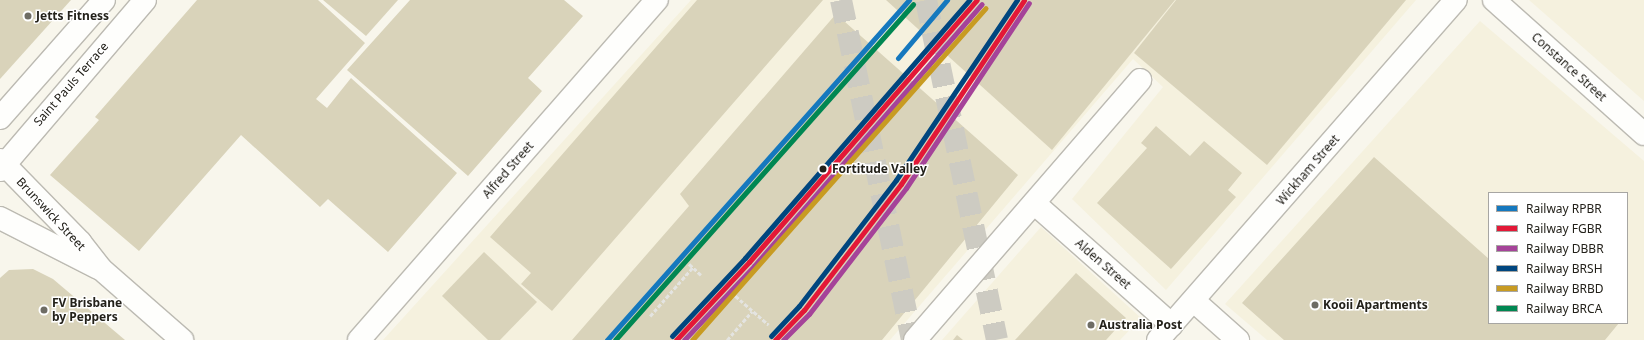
<!DOCTYPE html>
<style>
body{margin:0}
#map{position:relative;width:1644px;height:340px;overflow:hidden;background:#f8f6ec;font-family:"Noto Sans",sans-serif}
div>[style]{position:absolute}
.built>*{inset:0;background:#f5f1de}
.building>*{inset:0;background:#d9d3ba}
.highway-tunnel>*{height:22px;margin-top:-11px;transform-origin:0;background:repeating-linear-gradient(90deg,#cdcbc2 0 22px,transparent 0 33px)}
.path>*{height:2.5px;margin-top:-1.25px;transform-origin:0;background:repeating-linear-gradient(90deg,#e4e4e1 0 4px,transparent 0 6px)}
.roads{filter:drop-shadow(1px 0 #bcbab2) drop-shadow(-1px 0 #bcbab2) drop-shadow(0 1px #bcbab2) drop-shadow(0 -1px #bcbab2)}
.minor>*{height:22px;margin:-11px;padding:0 11px;transform-origin:11px;border-radius:11px;background:#fefefc}
.major>*{height:22px;margin:-11px;padding:0 11px;transform-origin:11px;border-radius:11px;background:#fefefc}
.highway>*{height:22px;margin:-11px;padding:0 11px;transform-origin:11px;border-radius:11px;background:#fefefc}
.rail-1>*{height:5px;margin:-2.5px;padding:0 2.5px;transform-origin:2.5px;border-radius:2.5px;background:#1578be}
.rail-2>*{height:5px;margin:-2.5px;padding:0 2.5px;transform-origin:2.5px;border-radius:2.5px;background:#e31837}
.rail-3>*{height:5px;margin:-2.5px;padding:0 2.5px;transform-origin:2.5px;border-radius:2.5px;background:#a54399}
.rail-4>*{height:5px;margin:-2.5px;padding:0 2.5px;transform-origin:2.5px;border-radius:2.5px;background:#00467f}
.rail-5>*{height:5px;margin:-2.5px;padding:0 2.5px;transform-origin:2.5px;border-radius:2.5px;background:#c89b22}
.rail-6>*{height:5px;margin:-2.5px;padding:0 2.5px;transform-origin:2.5px;border-radius:2.5px;background:#008752}
.dots>*{width:11px;height:11px;translate:-50% -50%;box-sizing:border-box;border:2px solid #fff;border-radius:50%}
span{translate:-50% -50%;white-space:nowrap;text-align:center;line-height:1.15;-webkit-text-stroke:3px #fff;paint-order:stroke}
.poi-label{font-size:12px;color:#23211a;font-weight:700}
.left{translate:0 -50%;text-align:left}
.street-label{font-size:12px;color:#23211a}
.stop-label{font-size:12px;color:#23211a;font-weight:700}
.legend{position:absolute;left:1488px;top:192px;width:140px;height:132px;box-sizing:border-box;background:#fff;border:1px solid #a7a6a3;margin:0;padding:5px 7px;list-style:none;font-size:12px;color:#23211a}
.legend li{display:flex;align-items:center;gap:8px;height:20px}
.legend b{width:20px;border:1px solid #a7a6a3}
</style>
<div id="map">
<div class="built">
<i style="clip-path:polygon(691px 0,1416px 0,1166px 290px,1072px 199px,1163px 87px,1133px 59px,890px 340px,383px 340px)"></i>
<i style="clip-path:polygon(1529px 0,1644px 0,1644px 101px)"></i>
<i style="clip-path:polygon(evenodd,1480px 21px,1644px 161px,1644px 340px,1267px 340px,1225px 304px,1480px 21px,1489px 193px,1627px 193px,1627px 323px,1489px 323px,1489px 193px)"></i>
<i style="clip-path:polygon(1041px 227px,1141px 318px,1120px 340px,942px 340px)"></i>
</div>
<div class="building">
<i style="clip-path:polygon(0 0,71px 0,0 79px)"></i>
<i style="clip-path:polygon(197px 0,318px 0,365px 43px,316px 99px,327px 108px,351px 78px,457px 173px,388px 252px,328px 199px,320px 207px,241px 135px,139px 251px,50px 175px,99px 120px,95px 117px)"></i>
<i style="clip-path:polygon(323px 0,398px 0,366px 36px)"></i>
<i style="clip-path:polygon(410px 0,564px 0,583px 16px,528px 78px,542px 91px,468px 176px,347px 70px)"></i>
<i style="clip-path:polygon(697px 0,823px 0,552px 311px,521px 284px,531px 273px,490px 237px)"></i>
<i style="clip-path:polygon(886px 0,1175px 0,1052px 150px)"></i>
<i style="clip-path:polygon(1176px 0,1406px 0,1267px 165px,1134px 53px)"></i>
<i style="clip-path:polygon(836px 14px,1018px 175px,882px 340px,572px 340px,689px 206px,680px 194px)"></i>
<i style="clip-path:polygon(1156px 126px,1190px 156px,1204px 141px,1242px 173px,1228px 190px,1236px 197px,1171px 269px,1097px 203px,1147px 148px,1141px 143px)"></i>
<i style="clip-path:polygon(1374px 157px,1489px 259px,1489px 323px,1619px 323px,1605px 340px,1284px 340px,1242px 303px)"></i>
<i style="clip-path:polygon(484px 252px,537px 302px,500px 340px,488px 340px,442px 296px)"></i>
<i style="clip-path:polygon(33px 269px,53px 279px,125px 340px,0 340px,0 278px,9px 270px)"></i>
<i style="clip-path:polygon(1076px 273px,1126px 318px,1106px 340px,1015px 340px)"></i>
<i style="clip-path:polygon(957px 335px,963px 340px,953px 340px)"></i>
</div>
<div class="highway-tunnel">
<i style="left:841px;top:0;width:347px;rotate:78.2deg"></i>
<i style="left:926px;top:0;width:347px;rotate:78.2deg"></i>
</div>
<div class="path">
<i style="left:685px;top:260px;width:22px;rotate:43deg"></i>
<i style="left:731px;top:292px;width:50px;rotate:41deg"></i>
<i style="left:650px;top:316px;width:65px;rotate:-48.7deg"></i>
<i style="left:727px;top:340px;width:38px;rotate:-49deg"></i>
</div>
<div class="roads">
<div class="minor">
<i style="left:1494px;top:0;width:201px;rotate:41.8deg"></i>
<i style="left:0;top:160px;width:115px;rotate:45.7deg"></i>
<i style="left:80px;top:242px;width:34px;rotate:52deg"></i>
<i style="left:101px;top:269px;width:108px;rotate:41.2deg"></i>
<i style="left:1034px;top:203px;width:184px;rotate:41.5deg"></i>
<i style="left:0;top:218px;width:110px;rotate:27deg"></i>
<i style="left:1194px;top:301px;width:59px;rotate:41.6deg"></i>
<i style="left:359px;top:340px;width:452px;rotate:-48.8deg"></i>
<i style="left:915px;top:340px;width:344px;rotate:-49.1deg"></i>
</div>
<div class="major">
<i style="left:1158px;top:340px;width:452px;rotate:-48.8deg"></i>
</div>
<div class="highway">
<i style="left:0;top:118px;width:157px;rotate:-48.6deg"></i>
<i style="left:0;top:170px;width:223px;rotate:-49.5deg"></i>
</div>
</div>
<div class="rail-1">
<i style="left:898px;top:58px;width:76px;rotate:-49.8deg"></i>
<i style="left:607px;top:340px;width:455px;rotate:-48.4deg"></i>
</div>
<div class="rail-2">
<i style="left:676px;top:340px;width:107px;rotate:-46.9deg"></i>
<i style="left:749px;top:262px;width:347px;rotate:-49deg"></i>
<i style="left:775px;top:340px;width:42px;rotate:-46deg"></i>
<i style="left:804px;top:310px;width:159px;rotate:-52.4deg"></i>
<i style="left:901px;top:184px;width:221px;rotate:-56.2deg"></i>
</div>
<div class="rail-3">
<i style="left:684px;top:340px;width:102px;rotate:-46.6deg"></i>
<i style="left:754px;top:266px;width:347px;rotate:-49deg"></i>
<i style="left:783px;top:340px;width:37px;rotate:-45deg"></i>
<i style="left:809px;top:314px;width:159px;rotate:-52.4deg"></i>
<i style="left:906px;top:188px;width:222px;rotate:-56.4deg"></i>
</div>
<div class="rail-4">
<i style="left:672px;top:336px;width:107px;rotate:-46.9deg"></i>
<i style="left:745px;top:258px;width:342px;rotate:-49deg"></i>
<i style="left:771px;top:336px;width:41px;rotate:-47deg"></i>
<i style="left:799px;top:306px;width:159px;rotate:-52.4deg"></i>
<i style="left:896px;top:180px;width:217px;rotate:-56.1deg"></i>
</div>
<div class="rail-5">
<i style="left:692px;top:340px;width:443px;rotate:-48.5deg"></i>
</div>
<div class="rail-6">
<i style="left:615px;top:340px;width:449px;rotate:-48.4deg"></i>
</div>
<div class="dots">
<i style="left:28px;top:16px;background:#6e6c64"></i>
<i style="left:823px;top:169px;background:#23211a"></i>
<i style="left:1315px;top:305px;background:#6e6c64"></i>
<i style="left:44px;top:310px;background:#6e6c64"></i>
<i style="left:1091px;top:325px;background:#6e6c64"></i>
</div>
<div class="poi-label">
<span class="left" style="left:36px;top:16px">Jetts Fitness</span>
<span class="left" style="left:52px;top:310px">FV Brisbane<br>by Peppers</span>
<span class="left" style="left:1323px;top:305px">Kooii Apartments</span>
<span class="left" style="left:1099px;top:325px">Australia Post</span>
</div>
<div class="street-label">
<span style="left:1569px;top:67px;rotate:42deg">Constance Street</span>
<span style="left:71px;top:84px;rotate:-49deg">Saint Pauls Terrace</span>
<span style="left:508px;top:170px;rotate:-49deg">Alfred Street</span>
<span style="left:1308px;top:170px;rotate:-49deg">Wickham Street</span>
<span style="left:51px;top:214px;rotate:47deg">Brunswick Street</span>
<span style="left:1103px;top:264px;rotate:41deg">Alden Street</span>
</div>
<div class="stop-label">
<span class="left" style="left:832px;top:169px">Fortitude Valley</span>
</div>
<ul class="legend">
<li><b style="height:5px;background:#1578be"></b>Railway RPBR</li>
<li><b style="height:5px;background:#e31837"></b>Railway FGBR</li>
<li><b style="height:5px;background:#a54399"></b>Railway DBBR</li>
<li><b style="height:5px;background:#00467f"></b>Railway BRSH</li>
<li><b style="height:5px;background:#c89b22"></b>Railway BRBD</li>
<li><b style="height:5px;background:#008752"></b>Railway BRCA</li>
</ul>
</div>
